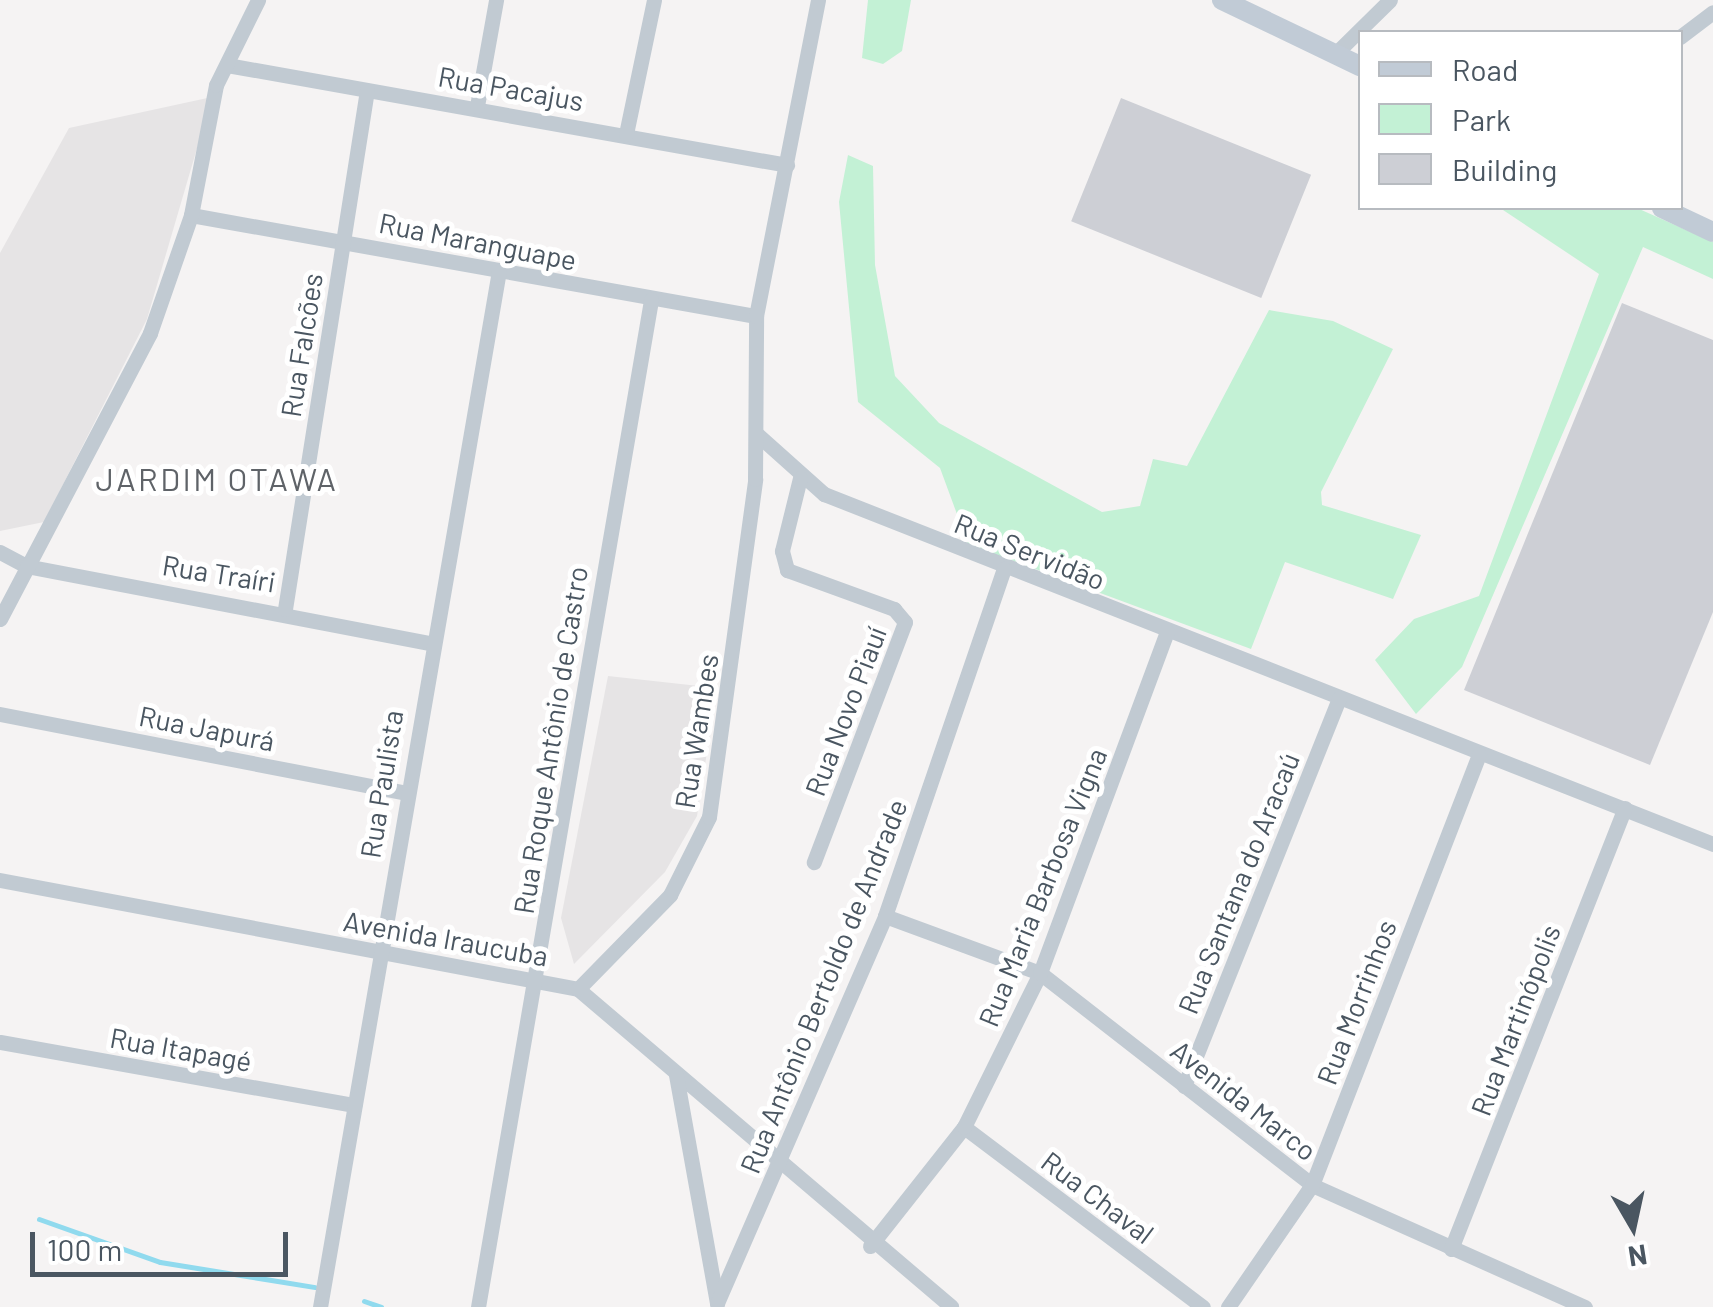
<!DOCTYPE html>
<meta charset="utf-8">
<style>
body{margin:0}
#map{position:relative;width:1713px;height:1307px;overflow:hidden;background:#f5f3f3;font-family:Barlow,sans-serif}
div>[style]{position:absolute}
.education>*{inset:0;background:#e6e4e5}
.green>*{inset:0;background:#c3f1d5}
.stream>*{height:5px;margin:-2.5px;padding:0 2.5px;transform-origin:2.5px;border-radius:2.5px;background:#90daee}
.building>*{inset:0;background:#cdcfd5;transform-origin:0 0}
.street>*{height:15px;margin:-7.5px;padding:0 7.5px;transform-origin:7.5px;border-radius:7.5px;background:#c1cad2}
.secondary>*{height:20px;margin:-10px;padding:0 10px;transform-origin:10px;border-radius:10px;background:#c1cbd6}
span{translate:-50% -50%;white-space:nowrap;text-align:center;line-height:1.15;-webkit-text-stroke:10px #fff;paint-order:stroke}
.street-label{font-size:28px;color:#4a5661}
.quarter-label{font-size:32px;color:#5f6368;letter-spacing:2.5px}
.legend{position:absolute;left:1358px;top:30px;width:325px;height:180px;box-sizing:border-box;background:#fff;border:2px solid #b7bbc0;margin:0;padding:12px 18px;list-style:none;font-size:30px;color:#4a5661}
.legend li{display:flex;align-items:center;gap:20px;height:50px}
.legend b{width:50px;border:2px solid #b7bbc0}
.north{position:absolute;left:1583px;top:1177px;width:100px;height:100px;-webkit-text-stroke:8px #fff;paint-order:stroke;rotate:171deg;font-size:28px;font-weight:700;line-height:40px;text-align:center;color:#4a5661}
.north::after{content:'';display:block;margin:auto;width:35px;height:45px;background:#4a5661;clip-path:polygon(50% 0,100% 100%,50% 72%,0 100%)}
.scale{position:absolute;left:30px;top:1232px;width:258px;height:45px;box-sizing:border-box;border:5px solid #4a5661;border-top:0;padding-left:12px;font-size:30px;line-height:35px;white-space:nowrap;color:#4a5661;-webkit-text-stroke:8px #fff;paint-order:stroke}
</style>
<div id="map">
<div class="education">
<i style="clip-path:polygon(212px 97px,147px 319px,44px 522px,0 531px,0 253px,69px 128px)"></i>
<i style="clip-path:polygon(608px 676px,717px 688px,697px 816px,665px 872px,574px 964px,561px 918px)"></i>
</div>
<div class="green">
<i style="clip-path:polygon(868px 0,911px 0,902px 51px,883px 64px,862px 58px)"></i>
<i style="clip-path:polygon(848px 155px,873px 166px,875px 265px,895px 376px,939px 423px,1102px 512px,1140px 506px,1153px 459px,1187px 466px,1269px 310px,1333px 321px,1393px 349px,1321px 492px,1322px 505px,1421px 535px,1393px 599px,1285px 562px,1251px 649px,968px 544px,940px 468px,858px 402px,839px 202px)"></i>
<i style="clip-path:polygon(1500px 208px,1637px 208px,1713px 242px,1713px 279px,1643px 247px,1462px 667px,1416px 714px,1375px 660px,1414px 619px,1479px 596px,1599px 274px)"></i>
</div>
<div class="stream">
<i style="left:39px;top:1219px;width:128px;rotate:19.6deg"></i>
<i style="left:160px;top:1262px;width:157px;rotate:9.2deg"></i>
<i style="left:364px;top:1301px;width:18px;rotate:19deg"></i>
</div>
<div class="building">
<i style="left:1121px;top:98px;width:205px;height:133px;rotate:22deg"></i>
<i style="clip-path:polygon(1622px 303px,1713px 340px,1713px 612px,1650px 765px,1464px 690px)"></i>
</div>
<div class="street">
<i style="left:1680px;top:37px;width:41px;rotate:-37.1deg"></i>
<i style="left:1335px;top:54px;width:77px;rotate:-44.5deg"></i>
<i style="left:227px;top:65px;width:569px;rotate:10.12deg"></i>
<i style="left:477px;top:106px;width:108px;rotate:-79.8deg"></i>
<i style="left:626px;top:134px;width:137px;rotate:-78.2deg"></i>
<i style="left:191px;top:215px;width:574px;rotate:10.14deg"></i>
<i style="left:758px;top:435px;width:89px;rotate:41.8deg"></i>
<i style="left:824px;top:494px;width:955px;rotate:21.49deg"></i>
<i style="left:800px;top:478px;width:75px;rotate:103.9deg"></i>
<i style="left:782px;top:551px;width:20px;rotate:75deg"></i>
<i style="left:787px;top:570px;width:114px;rotate:20deg"></i>
<i style="left:894px;top:609px;width:17px;rotate:50deg"></i>
<i style="left:905px;top:622px;width:257px;rotate:110.8deg"></i>
<i style="left:0;top:552px;width:30px;rotate:28deg"></i>
<i style="left:26px;top:566px;width:411px;rotate:10.8deg"></i>
<i style="left:285px;top:609px;width:525px;rotate:-81.02deg"></i>
<i style="left:0;top:619px;width:323px;rotate:-62.3deg"></i>
<i style="left:150px;top:333px;width:125px;rotate:-70.8deg"></i>
<i style="left:191px;top:215px;width:132px;rotate:-79.1deg"></i>
<i style="left:216px;top:85px;width:95px;rotate:-63.7deg"></i>
<i style="left:0;top:714px;width:410px;rotate:11deg"></i>
<i style="left:0;top:880px;width:588px;rotate:10.68deg"></i>
<i style="left:578px;top:989px;width:490px;rotate:40.4deg"></i>
<i style="left:885px;top:916px;width:165px;rotate:20.2deg"></i>
<i style="left:1040px;top:973px;width:345px;rotate:37.9deg"></i>
<i style="left:1312px;top:1185px;width:299px;rotate:24.1deg"></i>
<i style="left:578px;top:989px;width:132px;rotate:-45.6deg"></i>
<i style="left:670px;top:895px;width:87px;rotate:-63.4deg"></i>
<i style="left:709px;top:817px;width:341px;rotate:-82.2deg"></i>
<i style="left:755px;top:479px;width:163px;rotate:-89.6deg"></i>
<i style="left:756px;top:316px;width:322px;rotate:-78.9deg"></i>
<i style="left:0;top:1042px;width:360px;rotate:10.1deg"></i>
<i style="left:676px;top:1075px;width:232px;rotate:79.8deg"></i>
<i style="left:1184px;top:1086px;width:418px;rotate:-68.2deg"></i>
<i style="left:964px;top:1127px;width:299px;rotate:37deg"></i>
<i style="left:870px;top:1246px;width:152px;rotate:-51.7deg"></i>
<i style="left:964px;top:1127px;width:172px;rotate:-63.7deg"></i>
<i style="left:1040px;top:973px;width:364px;rotate:-69.6deg"></i>
<i style="left:1451px;top:1249px;width:474px;rotate:-68.5deg"></i>
<i style="left:717px;top:1303px;width:422px;rotate:-66.5deg"></i>
<i style="left:885px;top:916px;width:367px;rotate:-71.1deg"></i>
<i style="left:320px;top:1307px;width:1051px;rotate:-80.2deg"></i>
<i style="left:478px;top:1307px;width:1022px;rotate:-80.25deg"></i>
<i style="left:1228px;top:1307px;width:148px;rotate:-55.5deg"></i>
<i style="left:1312px;top:1185px;width:462px;rotate:-68.8deg"></i>
</div>
<div class="secondary">
<i style="left:1222px;top:0;width:153px;rotate:25.6deg"></i>
<i style="left:1662px;top:208px;width:56px;rotate:25.2deg"></i>
</div>
<div class="street-label">
<span style="left:511px;top:88px;rotate:10deg">Rua Pacajus</span>
<span style="left:478px;top:241px;rotate:11deg">Rua Maranguape</span>
<span style="left:301px;top:345px;rotate:-81deg">Rua Falcões</span>
<span style="left:1030px;top:551px;rotate:22deg">Rua Servidão</span>
<span style="left:219px;top:573px;rotate:9deg">Rua Traíri</span>
<span style="left:845px;top:711px;rotate:-69deg">Rua Novo Piauí</span>
<span style="left:207px;top:728px;rotate:11deg">Rua Japurá</span>
<span style="left:696px;top:731px;rotate:-81deg">Rua Wambes</span>
<span style="left:550px;top:740px;rotate:-81deg">Rua Roque Antônio de Castro</span>
<span style="left:381px;top:784px;rotate:-81deg">Rua Paulista</span>
<span style="left:1238px;top:883px;rotate:-68deg">Rua Santana do Aracaú</span>
<span style="left:1042px;top:887px;rotate:-68deg">Rua Maria Barbosa Vigna</span>
<span style="left:446px;top:938px;rotate:10deg">Avenida Iraucuba</span>
<span style="left:823px;top:986px;rotate:-68deg">Rua Antônio Bertoldo de Andrade</span>
<span style="left:1356px;top:1002px;rotate:-69deg">Rua Morrinhos</span>
<span style="left:1515px;top:1020px;rotate:-69deg">Rua Martinópolis</span>
<span style="left:181px;top:1049px;rotate:10deg">Rua Itapagé</span>
<span style="left:1244px;top:1100px;rotate:38deg">Avenida Marco</span>
<span style="left:1098px;top:1197px;rotate:37deg">Rua Chaval</span>
</div>
<div class="quarter-label">
<span style="left:217px;top:478px">JARDIM OTAWA</span>
</div>
<ul class="legend">
<li><b style="height:12px;background:#c1cbd6"></b>Road</li>
<li><b style="height:28px;background:#c3f1d5"></b>Park</li>
<li><b style="height:28px;background:#cdcfd5"></b>Building</li>
</ul>
<div class="north">N</div>
<div class="scale">100 m</div>
</div>
